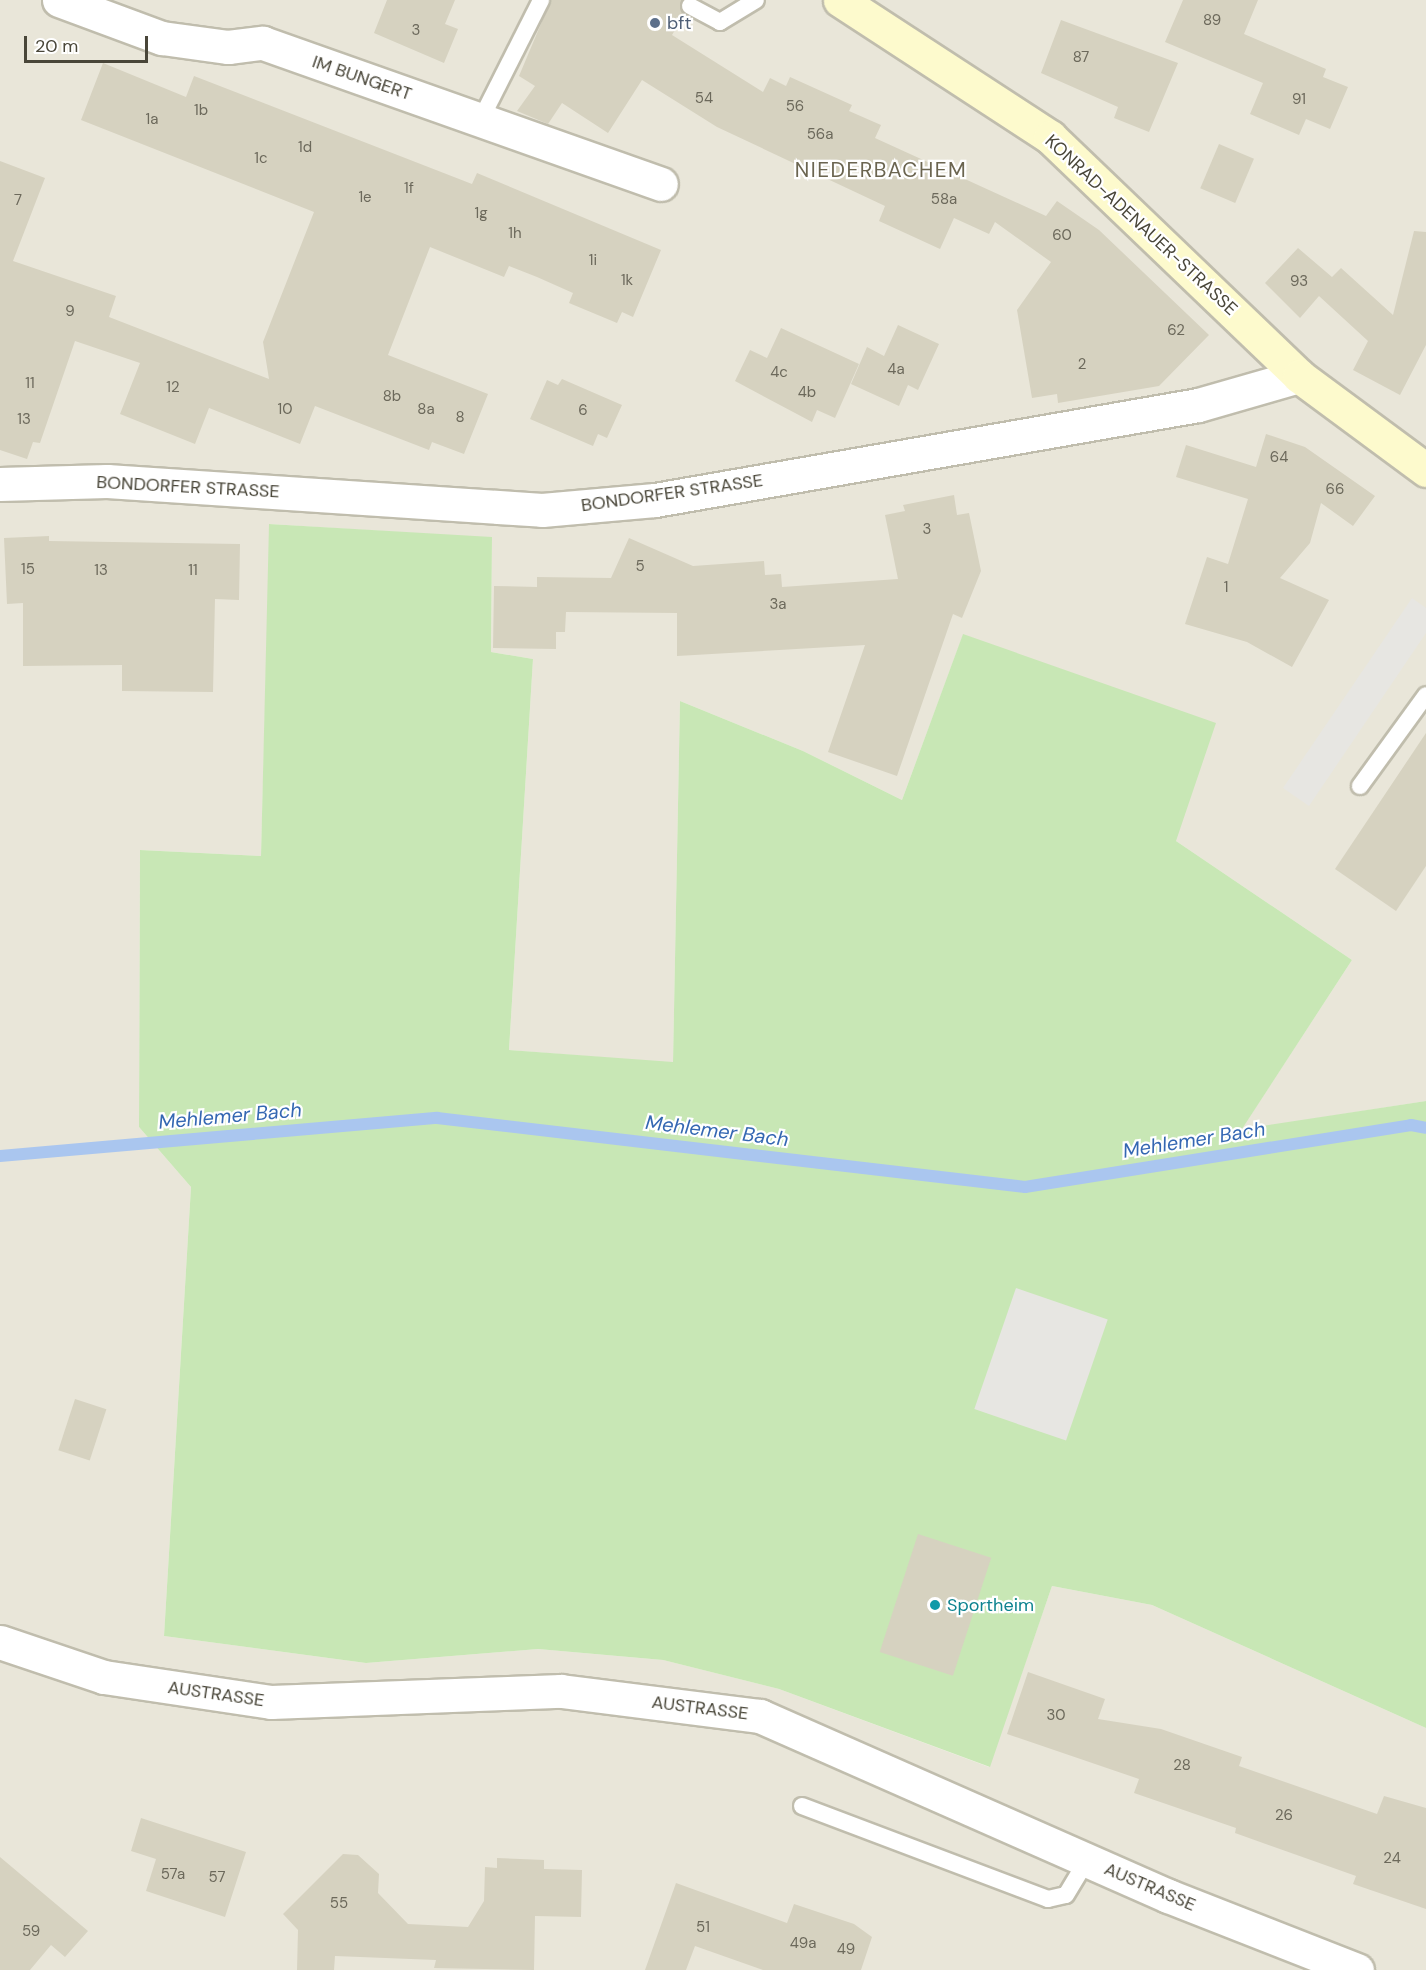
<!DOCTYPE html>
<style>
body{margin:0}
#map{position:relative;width:1426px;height:1970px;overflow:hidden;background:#f5f4eb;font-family:"DM Sans",sans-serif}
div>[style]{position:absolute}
.residential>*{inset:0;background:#e9e6d9}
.green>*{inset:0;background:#c8e7b5}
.parking>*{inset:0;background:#e7e6e2;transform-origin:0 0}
.stream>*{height:12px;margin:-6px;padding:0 6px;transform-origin:6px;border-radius:6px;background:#aac6ef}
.building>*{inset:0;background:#d6d2c0;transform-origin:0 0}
.roads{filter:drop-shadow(2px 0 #c0bdad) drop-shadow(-2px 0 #c0bdad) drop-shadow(0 2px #c0bdad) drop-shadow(0 -2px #c0bdad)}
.lane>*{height:16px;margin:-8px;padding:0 8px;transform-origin:8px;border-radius:8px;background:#fff}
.street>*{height:33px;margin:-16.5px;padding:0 16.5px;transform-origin:16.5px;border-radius:16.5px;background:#fff}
.secondary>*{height:33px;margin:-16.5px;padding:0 16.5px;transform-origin:16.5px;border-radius:16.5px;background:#fdfacd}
.dots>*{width:16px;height:16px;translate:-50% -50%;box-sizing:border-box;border:3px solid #fff;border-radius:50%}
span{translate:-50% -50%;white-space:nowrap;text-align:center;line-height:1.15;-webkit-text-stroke:4.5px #fff;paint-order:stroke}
.number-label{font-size:15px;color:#6c695b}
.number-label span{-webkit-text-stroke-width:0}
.service-label{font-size:18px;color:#4e5e75}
.left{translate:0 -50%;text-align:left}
.street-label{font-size:18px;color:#494639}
.culture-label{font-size:18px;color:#0d838f}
.water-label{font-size:20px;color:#3467b2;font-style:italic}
.quarter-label{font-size:21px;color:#6b6550;letter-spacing:1.5px}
.scale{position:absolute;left:24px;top:36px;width:124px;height:27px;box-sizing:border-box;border:3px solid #494639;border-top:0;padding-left:8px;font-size:18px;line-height:21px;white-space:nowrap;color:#494639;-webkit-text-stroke:4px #fff;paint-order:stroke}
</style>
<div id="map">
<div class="residential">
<i style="clip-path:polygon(0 0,1426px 0,1426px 1101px,1241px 1130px,1352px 960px,1176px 841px,963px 635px,902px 800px,803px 751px,680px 701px,673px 1063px,509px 1050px,533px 659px,491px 652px,492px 538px,270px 524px,261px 856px,140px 850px,139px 1127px,191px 1187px,164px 1636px,366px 1663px,538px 1649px,663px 1660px,779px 1689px,989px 1767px,1052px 1586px,1152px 1605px,1426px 1728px,1426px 1970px,0 1970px)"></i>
</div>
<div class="green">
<i style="clip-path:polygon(269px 524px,492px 537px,491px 652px,533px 659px,509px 1050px,673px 1062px,680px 701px,803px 751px,902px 800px,963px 634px,1216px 723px,1176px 841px,1352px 960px,1242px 1129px,1426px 1101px,1426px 1728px,1152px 1605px,1052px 1586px,990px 1767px,779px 1689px,663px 1660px,538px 1649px,366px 1663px,164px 1636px,191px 1187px,139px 1127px,140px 850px,261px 856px)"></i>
</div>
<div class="parking">
<i style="clip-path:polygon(1412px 598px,1426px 608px,1426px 633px,1309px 806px,1283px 788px)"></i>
<i style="left:1016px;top:1288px;width:97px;height:128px;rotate:19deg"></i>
</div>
<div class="stream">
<i style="left:0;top:1156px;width:439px;rotate:-5deg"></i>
<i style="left:437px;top:1118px;width:592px;rotate:6.69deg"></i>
<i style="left:1025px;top:1187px;width:391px;rotate:-9.1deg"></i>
<i style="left:1411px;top:1125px;width:15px;rotate:11deg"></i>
</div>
<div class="building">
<i style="clip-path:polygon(387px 0,455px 0,445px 24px,458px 29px,444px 63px,374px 33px)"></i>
<i style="clip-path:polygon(551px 0,682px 0,684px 15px,672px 35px,763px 92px,770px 78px,786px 86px,790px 77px,852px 105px,849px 111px,881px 125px,875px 138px,1046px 216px,1057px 201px,1099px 230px,1209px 335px,1159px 386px,1058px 403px,1057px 394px,1032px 398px,1017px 310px,1051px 262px,995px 222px,989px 234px,954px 218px,940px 249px,879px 221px,885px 206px,717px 127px,642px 80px,608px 133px,562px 103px,548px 124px,517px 111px,535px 86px,519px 76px)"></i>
<i style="clip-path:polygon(1183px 0,1258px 0,1244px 34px,1326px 69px,1323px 77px,1348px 87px,1330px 129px,1306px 119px,1299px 135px,1250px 114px,1263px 83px,1165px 42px)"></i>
<i style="clip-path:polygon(1061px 20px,1178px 63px,1149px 132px,1114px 118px,1118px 107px,1041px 73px)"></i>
<i style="clip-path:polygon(103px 63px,186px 97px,194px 76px,472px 184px,477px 173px,661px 250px,633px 317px,622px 312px,617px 323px,569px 303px,573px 293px,537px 277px,509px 266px,504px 277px,430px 247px,388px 355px,488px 394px,464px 454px,432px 442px,429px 450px,315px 406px,300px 444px,209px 408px,195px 444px,120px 414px,140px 363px,75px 341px,40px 443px,33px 442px,27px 459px,0 450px,0 161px,45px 178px,13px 261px,116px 296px,109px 317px,269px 379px,263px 342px,314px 212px,81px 120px)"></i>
<i style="left:1219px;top:144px;width:38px;height:48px;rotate:23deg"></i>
<i style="clip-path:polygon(1414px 231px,1426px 232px,1426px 345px,1400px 395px,1353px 370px,1368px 341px,1319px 296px,1300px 318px,1265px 283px,1298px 248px,1332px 277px,1341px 268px,1393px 315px)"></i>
<i style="clip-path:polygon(898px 325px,939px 344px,918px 390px,908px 385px,899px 406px,851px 384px,867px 347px,884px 356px)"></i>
<i style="clip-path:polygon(781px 328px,859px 364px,835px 418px,817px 410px,812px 422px,735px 381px,750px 350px,767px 358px)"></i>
<i style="clip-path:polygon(562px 379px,622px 405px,607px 438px,598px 434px,593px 446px,530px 419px,547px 380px,558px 385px)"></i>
<i style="clip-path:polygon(1266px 434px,1305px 447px,1375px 496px,1353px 526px,1321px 503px,1310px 543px,1280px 578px,1329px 600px,1292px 667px,1247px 642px,1185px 624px,1207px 557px,1228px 564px,1248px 499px,1176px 477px,1186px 445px,1256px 467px)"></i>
<i style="clip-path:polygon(954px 495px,957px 515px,969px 513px,981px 571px,962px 618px,953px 614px,897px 776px,828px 752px,865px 645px,677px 656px,677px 613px,566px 612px,565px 632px,556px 632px,556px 649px,493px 648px,494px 586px,537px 587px,537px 577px,611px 578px,629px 538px,693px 566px,764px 561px,765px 575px,781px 574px,782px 587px,898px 579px,885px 515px,905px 511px,903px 505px)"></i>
<i style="clip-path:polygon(49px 536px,49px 541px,240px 544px,239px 600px,215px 599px,213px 692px,122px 691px,122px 665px,23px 666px,23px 603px,7px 604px,4px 538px)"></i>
<i style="clip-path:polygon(1426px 733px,1426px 866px,1396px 911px,1335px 869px)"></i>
<i style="left:75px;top:1399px;width:33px;height:54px;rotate:18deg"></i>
<i style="left:918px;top:1534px;width:77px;height:124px;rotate:18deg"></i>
<i style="clip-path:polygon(1028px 1672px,1105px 1699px,1098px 1719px,1161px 1729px,1242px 1757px,1239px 1766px,1377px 1814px,1384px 1796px,1426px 1808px,1426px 1909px,1353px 1884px,1356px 1876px,1235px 1833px,1236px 1828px,1134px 1793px,1139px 1779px,1007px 1734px)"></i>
<i style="clip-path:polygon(141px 1818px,246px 1852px,225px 1917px,146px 1891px,156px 1859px,131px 1851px)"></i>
<i style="clip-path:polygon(343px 1854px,358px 1855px,379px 1874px,378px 1893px,408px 1924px,468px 1927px,484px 1901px,485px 1867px,497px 1868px,497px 1858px,544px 1860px,544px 1869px,582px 1870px,581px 1917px,535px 1916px,534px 1970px,434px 1968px,436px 1960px,335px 1956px,334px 1970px,297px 1970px,298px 1930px,283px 1914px)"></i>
<i style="clip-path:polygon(0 1857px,88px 1931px,65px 1957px,51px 1945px,30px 1970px,0 1970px)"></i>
<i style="clip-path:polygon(676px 1883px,787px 1923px,794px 1904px,854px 1924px,872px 1937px,861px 1970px,763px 1970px,695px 1946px,686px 1970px,645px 1970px)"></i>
</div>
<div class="roads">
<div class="lane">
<i style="left:690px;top:6px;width:34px;rotate:28deg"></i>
<i style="left:720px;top:22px;width:42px;rotate:-31.4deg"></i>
<i style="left:481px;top:119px;width:133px;rotate:-63.2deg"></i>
<i style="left:1360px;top:786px;width:112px;rotate:-54deg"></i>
<i style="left:802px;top:1806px;width:263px;rotate:20.7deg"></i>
<i style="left:1048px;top:1899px;width:18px;rotate:-13deg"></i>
<i style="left:1066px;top:1895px;width:41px;rotate:-59deg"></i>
</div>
<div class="street">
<i style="left:59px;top:0;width:110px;rotate:20.3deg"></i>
<i style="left:162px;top:38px;width:67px;rotate:7.8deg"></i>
<i style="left:228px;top:47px;width:35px;rotate:-7deg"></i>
<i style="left:263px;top:43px;width:422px;rotate:19.5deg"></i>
<i style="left:0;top:484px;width:107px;rotate:-1.6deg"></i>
<i style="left:107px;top:481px;width:436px;rotate:3.8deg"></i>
<i style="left:542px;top:510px;width:113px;rotate:-5.1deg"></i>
<i style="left:655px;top:500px;width:551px;rotate:-9.92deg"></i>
<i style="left:1198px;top:405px;width:105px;rotate:-16deg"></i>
<i style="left:0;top:1642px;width:110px;rotate:18.6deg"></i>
<i style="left:104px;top:1677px;width:169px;rotate:8.5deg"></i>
<i style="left:271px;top:1702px;width:290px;rotate:-2.2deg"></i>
<i style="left:561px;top:1691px;width:201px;rotate:7.2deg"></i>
<i style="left:760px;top:1716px;width:446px;rotate:23.8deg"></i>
<i style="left:1168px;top:1896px;width:203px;rotate:21.4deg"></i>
</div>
<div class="secondary">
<i style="left:840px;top:0;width:251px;rotate:33.1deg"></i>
<i style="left:1050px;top:137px;width:345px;rotate:43.8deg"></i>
<i style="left:1299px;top:376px;width:158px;rotate:36.5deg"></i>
</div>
</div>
<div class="dots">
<i style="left:655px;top:23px;background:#5c6f8a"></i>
<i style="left:935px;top:1605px;background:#0f9aa8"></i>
</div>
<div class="number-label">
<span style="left:1212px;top:21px">89</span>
<span style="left:416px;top:31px">3</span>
<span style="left:1081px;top:58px">87</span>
<span style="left:704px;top:99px">54</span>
<span style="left:1299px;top:100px">91</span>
<span style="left:795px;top:107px">56</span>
<span style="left:201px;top:111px">1b</span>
<span style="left:152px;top:120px">1a</span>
<span style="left:820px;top:135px">56a</span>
<span style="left:305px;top:148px">1d</span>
<span style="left:261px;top:159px">1c</span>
<span style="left:409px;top:189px">1f</span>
<span style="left:365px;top:198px">1e</span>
<span style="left:944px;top:200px">58a</span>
<span style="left:18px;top:201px">7</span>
<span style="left:481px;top:214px">1g</span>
<span style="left:515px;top:234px">1h</span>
<span style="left:1062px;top:236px">60</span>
<span style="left:593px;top:261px">1i</span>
<span style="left:627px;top:281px">1k</span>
<span style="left:1299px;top:282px">93</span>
<span style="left:70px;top:312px">9</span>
<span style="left:1176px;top:331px">62</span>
<span style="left:1082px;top:365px">2</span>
<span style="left:896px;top:370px">4a</span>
<span style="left:779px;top:373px">4c</span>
<span style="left:30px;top:384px">11</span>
<span style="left:173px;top:388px">12</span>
<span style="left:807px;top:393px">4b</span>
<span style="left:392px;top:397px">8b</span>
<span style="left:285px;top:410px">10</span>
<span style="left:426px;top:410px">8a</span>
<span style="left:583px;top:411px">6</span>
<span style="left:460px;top:418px">8</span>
<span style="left:24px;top:420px">13</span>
<span style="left:1279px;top:458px">64</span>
<span style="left:1335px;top:490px">66</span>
<span style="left:927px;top:530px">3</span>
<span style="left:640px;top:567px">5</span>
<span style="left:28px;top:570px">15</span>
<span style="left:101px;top:571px">13</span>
<span style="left:193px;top:571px">11</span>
<span style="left:1226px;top:588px">1</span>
<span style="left:778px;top:605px">3a</span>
<span style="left:1056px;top:1716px">30</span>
<span style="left:1182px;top:1766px">28</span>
<span style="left:1284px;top:1816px">26</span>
<span style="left:1392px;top:1859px">24</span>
<span style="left:173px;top:1875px">57a</span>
<span style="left:217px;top:1878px">57</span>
<span style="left:339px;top:1904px">55</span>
<span style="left:703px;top:1928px">51</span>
<span style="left:31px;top:1932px">59</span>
<span style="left:803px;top:1944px">49a</span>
<span style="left:846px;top:1950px">49</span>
</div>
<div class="service-label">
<span class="left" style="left:667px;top:23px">bft</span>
</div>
<div class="street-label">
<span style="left:362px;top:78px;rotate:19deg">IM BUNGERT</span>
<span style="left:1141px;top:225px;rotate:43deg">KONRAD-ADENAUER-STRASSE</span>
<span style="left:188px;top:487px;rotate:3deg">BONDORFER STRASSE</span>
<span style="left:672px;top:493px;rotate:-8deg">BONDORFER STRASSE</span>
<span style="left:216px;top:1694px;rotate:8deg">AUSTRASSE</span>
<span style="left:700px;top:1708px;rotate:7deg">AUSTRASSE</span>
<span style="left:1150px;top:1887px;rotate:23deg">AUSTRASSE</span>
</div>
<div class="culture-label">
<span class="left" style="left:947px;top:1605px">Sportheim</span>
</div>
<div class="water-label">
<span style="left:230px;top:1116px;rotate:-5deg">Mehlemer Bach</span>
<span style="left:717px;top:1131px;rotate:7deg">Mehlemer Bach</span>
<span style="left:1194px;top:1140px;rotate:-9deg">Mehlemer Bach</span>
</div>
<div class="quarter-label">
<span style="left:881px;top:170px">NIEDERBACHEM</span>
</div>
<div class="scale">20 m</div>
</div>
